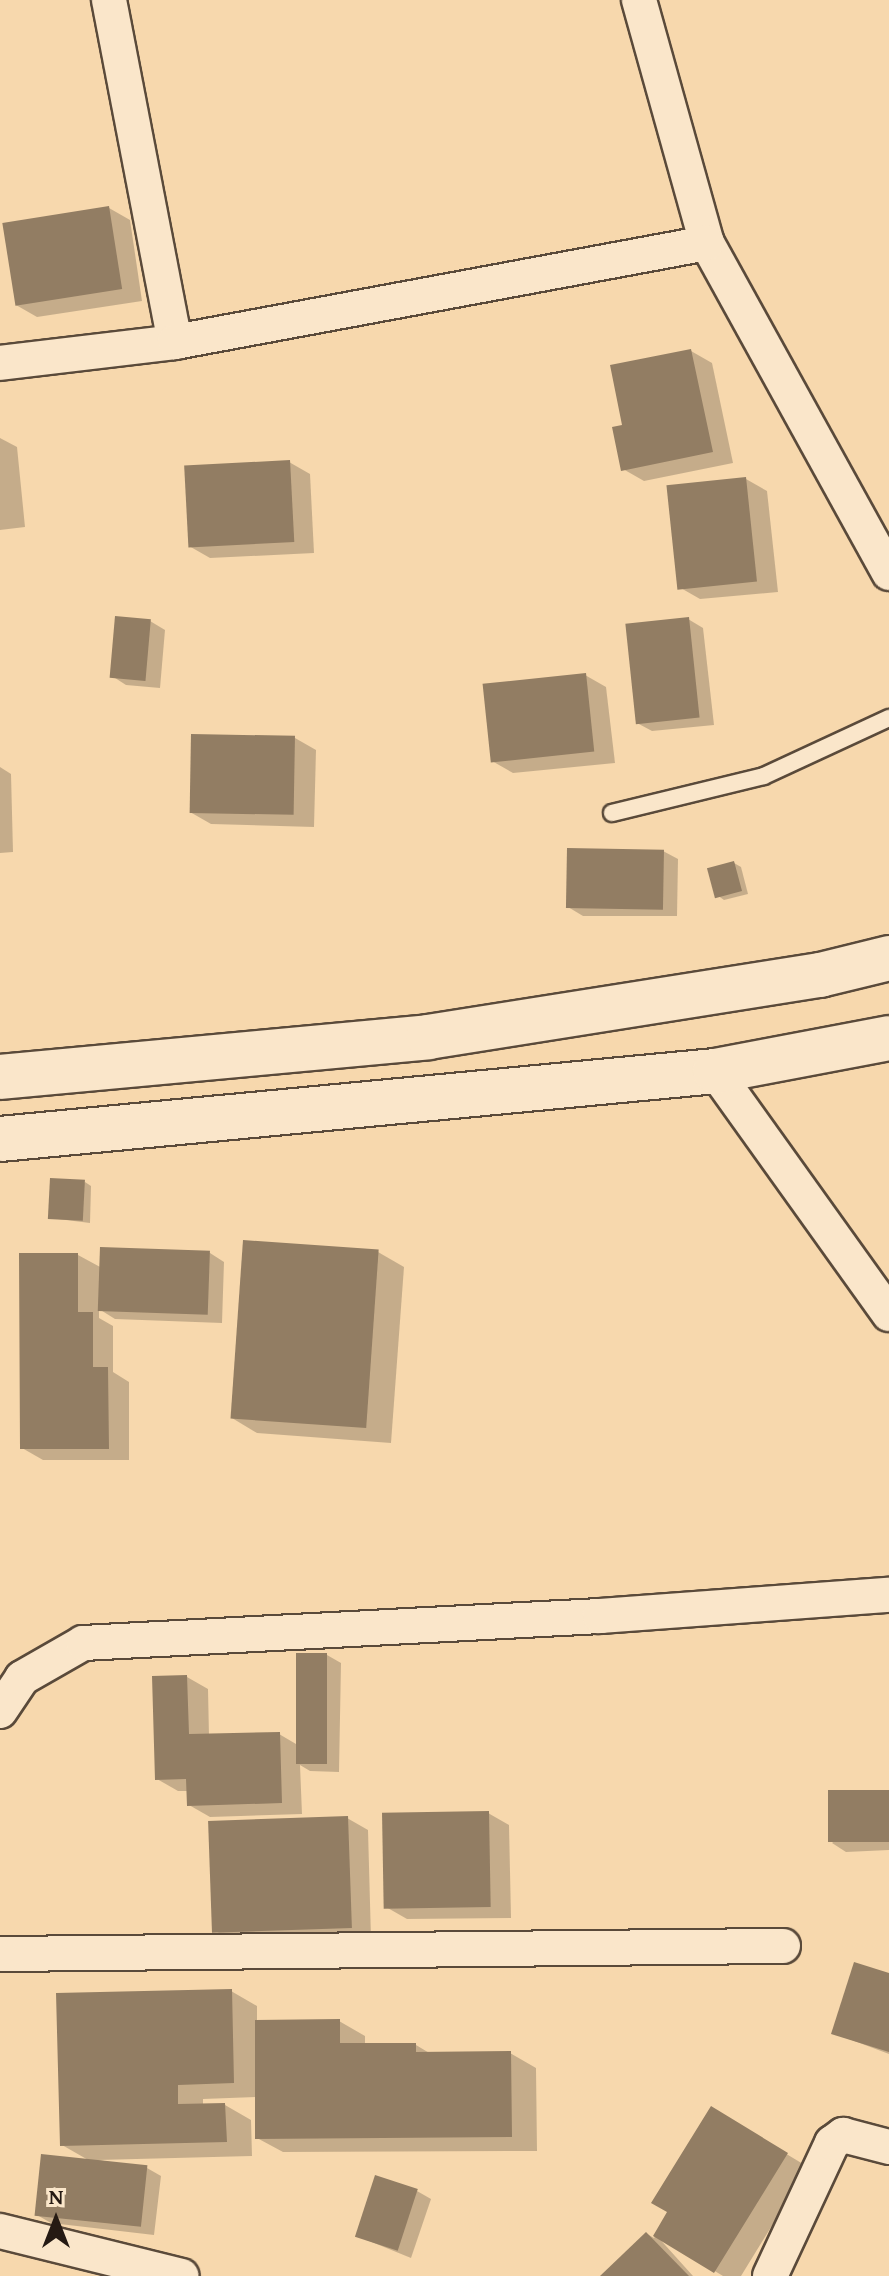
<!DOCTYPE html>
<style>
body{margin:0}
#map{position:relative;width:889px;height:2276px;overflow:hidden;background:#f7d8ad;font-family:"Gentium Book Plus",serif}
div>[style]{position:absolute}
.shadow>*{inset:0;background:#0003}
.building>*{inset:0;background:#927d63;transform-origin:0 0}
.roads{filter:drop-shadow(2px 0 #5a4a3a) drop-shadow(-2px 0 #5a4a3a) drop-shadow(0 2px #5a4a3a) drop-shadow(0 -2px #5a4a3a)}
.lane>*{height:16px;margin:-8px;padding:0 8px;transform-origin:8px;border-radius:8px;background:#fae6ca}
.street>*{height:34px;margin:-17px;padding:0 17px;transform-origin:17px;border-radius:17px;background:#fae6ca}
.secondary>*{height:44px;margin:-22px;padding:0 22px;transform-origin:22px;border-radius:22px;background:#fae6ca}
span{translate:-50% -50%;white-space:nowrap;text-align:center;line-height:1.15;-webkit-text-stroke:8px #fae6ca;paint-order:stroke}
.north{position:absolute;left:16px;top:2180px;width:80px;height:80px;-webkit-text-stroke:6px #fae6ca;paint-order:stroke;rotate:0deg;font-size:22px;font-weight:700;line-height:32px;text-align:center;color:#251a13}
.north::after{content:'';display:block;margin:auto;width:28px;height:36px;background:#251a13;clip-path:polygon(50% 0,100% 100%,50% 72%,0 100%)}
</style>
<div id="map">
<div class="shadow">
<i style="clip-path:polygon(109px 208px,130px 220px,142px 301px,37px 317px,16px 305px)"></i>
<i style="clip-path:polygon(691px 351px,712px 363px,733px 463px,644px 481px,623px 469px,625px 426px)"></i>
<i style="clip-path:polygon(0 438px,17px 447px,25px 527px,0 530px)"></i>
<i style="clip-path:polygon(289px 462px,310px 474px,314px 553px,210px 558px,189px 546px)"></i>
<i style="clip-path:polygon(746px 479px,767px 491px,778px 592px,700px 599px,679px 587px)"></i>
<i style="clip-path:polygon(688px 619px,703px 628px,714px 725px,652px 731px,637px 723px)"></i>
<i style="clip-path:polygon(150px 621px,165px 630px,160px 688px,126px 685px,112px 676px)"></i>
<i style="clip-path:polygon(585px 675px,606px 687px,615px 763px,513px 773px,492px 761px)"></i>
<i style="clip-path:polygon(295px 738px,316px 750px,314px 827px,211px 824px,190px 812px)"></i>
<i style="clip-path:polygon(0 767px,11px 774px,13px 852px,0 853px)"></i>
<i style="clip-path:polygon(663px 851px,678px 859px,677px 916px,583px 916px,568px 907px)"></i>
<i style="clip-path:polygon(734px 863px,741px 867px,748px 894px,724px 900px,717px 895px)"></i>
<i style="clip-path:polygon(85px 1182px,91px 1186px,90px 1223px,50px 1218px)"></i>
<i style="clip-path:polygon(378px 1252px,404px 1267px,391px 1443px,257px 1433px,232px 1418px)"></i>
<i style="clip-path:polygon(210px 1253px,224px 1262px,222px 1323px,115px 1319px,99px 1309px,99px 1318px,113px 1326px,113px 1372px,129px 1382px,129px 1460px,43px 1460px,22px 1448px,78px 1255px,102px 1268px)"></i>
<i style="clip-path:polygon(327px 1655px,341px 1663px,339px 1772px,310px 1771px,300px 1765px,302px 1814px,210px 1817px,189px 1805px,189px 1791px,178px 1791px,157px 1779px,187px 1677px,208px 1689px,209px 1736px,279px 1734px,296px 1744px)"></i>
<i style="clip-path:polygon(889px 1792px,889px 1850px,846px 1852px,832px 1843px)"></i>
<i style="clip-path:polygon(488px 1813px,509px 1825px,511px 1918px,407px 1919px,386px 1907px)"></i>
<i style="clip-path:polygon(347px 1818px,368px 1830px,371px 1939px,233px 1941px,212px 1929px)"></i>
<i style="clip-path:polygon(889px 1975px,889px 2054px,833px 2033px)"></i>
<i style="clip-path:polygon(231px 1991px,257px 2006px,257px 2022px,339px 2021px,365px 2036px,365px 2045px,416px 2045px,431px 2054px,510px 2053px,536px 2068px,537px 2151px,283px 2152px,257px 2138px,257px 2097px,203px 2099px,203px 2106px,225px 2105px,251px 2120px,252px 2156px,98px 2160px,147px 2168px,161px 2176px,154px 2235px,51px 2223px,37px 2215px,90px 2161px,62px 2145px)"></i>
<i style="clip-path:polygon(732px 2121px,808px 2167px,741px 2276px,723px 2276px,657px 2236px,693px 2276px,605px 2276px,647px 2234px,654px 2238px)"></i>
<i style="clip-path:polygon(417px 2191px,431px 2199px,411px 2258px,357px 2236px)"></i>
</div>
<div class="building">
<i style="left:109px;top:206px;width:84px;height:108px;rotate:81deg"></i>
<i style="clip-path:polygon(691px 349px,713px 452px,621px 471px,612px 427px,622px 425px,610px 365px)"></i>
<i style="left:290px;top:460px;width:82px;height:106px;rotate:87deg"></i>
<i style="left:746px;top:477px;width:105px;height:80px;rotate:84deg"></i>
<i style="left:115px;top:616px;width:36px;height:62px;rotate:5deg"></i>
<i style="left:689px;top:617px;width:101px;height:64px;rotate:84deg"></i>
<i style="left:586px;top:673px;width:79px;height:104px;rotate:84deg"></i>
<i style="left:191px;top:734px;width:104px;height:79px;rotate:1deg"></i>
<i style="left:567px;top:848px;width:97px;height:60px;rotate:1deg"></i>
<i style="left:734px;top:861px;width:31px;height:28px;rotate:75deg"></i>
<i style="left:50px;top:1178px;width:35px;height:41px;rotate:3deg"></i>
<i style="left:243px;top:1240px;width:136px;height:179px;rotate:4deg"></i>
<i style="left:100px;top:1247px;width:110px;height:64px;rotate:2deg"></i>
<i style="clip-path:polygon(19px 1253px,78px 1253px,78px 1312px,93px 1312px,93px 1367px,108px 1367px,109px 1449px,20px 1449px)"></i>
<i style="left:296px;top:1653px;width:31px;height:111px"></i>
<i style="clip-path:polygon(187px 1675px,189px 1734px,280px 1732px,282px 1803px,187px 1806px,186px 1779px,155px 1780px,152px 1676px)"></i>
<i style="left:889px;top:1790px;width:52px;height:61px;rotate:90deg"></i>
<i style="left:489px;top:1811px;width:96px;height:107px;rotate:89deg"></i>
<i style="left:348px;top:1816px;width:112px;height:140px;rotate:88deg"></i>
<i style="clip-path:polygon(854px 1962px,889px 1973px,889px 2052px,831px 2034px)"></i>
<i style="clip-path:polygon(232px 1989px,234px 2083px,178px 2085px,178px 2104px,225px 2103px,227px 2142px,60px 2146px,56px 1993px)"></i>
<i style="clip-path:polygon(340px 2019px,340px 2043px,416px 2043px,416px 2052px,511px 2051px,512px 2137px,255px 2139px,255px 2020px)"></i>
<i style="clip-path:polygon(711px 2106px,788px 2153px,714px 2273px,653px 2236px,667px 2212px,651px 2203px)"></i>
<i style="left:41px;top:2154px;width:107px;height:62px;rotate:6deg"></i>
<i style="left:375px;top:2175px;width:45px;height:65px;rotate:18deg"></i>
<i style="clip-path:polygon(646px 2232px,689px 2276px,600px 2276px)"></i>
</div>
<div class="roads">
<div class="lane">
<i style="left:612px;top:813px;width:156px;rotate:-13.7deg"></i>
<i style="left:764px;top:776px;width:138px;rotate:-24.9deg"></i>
</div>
<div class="street">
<i style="left:109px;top:0;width:348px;rotate:79.1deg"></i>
<i style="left:639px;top:0;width:252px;rotate:74.4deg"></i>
<i style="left:707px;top:243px;width:377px;rotate:61.1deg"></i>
<i style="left:0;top:363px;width:176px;rotate:-6.8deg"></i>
<i style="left:175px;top:342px;width:541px;rotate:-10.54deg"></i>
<i style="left:715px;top:1071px;width:299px;rotate:54.4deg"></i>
<i style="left:0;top:1711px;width:40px;rotate:-56deg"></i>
<i style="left:22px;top:1678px;width:70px;rotate:-29.8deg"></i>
<i style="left:83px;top:1643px;width:518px;rotate:-2.99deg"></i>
<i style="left:600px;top:1616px;width:290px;rotate:-4.2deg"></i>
<i style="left:0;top:1954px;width:783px;rotate:-0.59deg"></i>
<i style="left:0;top:2231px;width:187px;rotate:13.9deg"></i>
<i style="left:770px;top:2276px;width:147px;rotate:-65deg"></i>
<i style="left:832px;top:2143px;width:14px;rotate:-36deg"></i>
<i style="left:843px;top:2135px;width:48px;rotate:14.6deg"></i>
</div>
<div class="secondary">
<i style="left:0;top:1077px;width:430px;rotate:-5.3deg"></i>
<i style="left:428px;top:1037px;width:397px;rotate:-9deg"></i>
<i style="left:820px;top:975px;width:71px;rotate:-13.8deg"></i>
<i style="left:0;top:1139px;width:718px;rotate:-5.43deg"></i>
<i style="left:715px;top:1071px;width:177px;rotate:-10.7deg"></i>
</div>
</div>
<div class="north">N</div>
</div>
